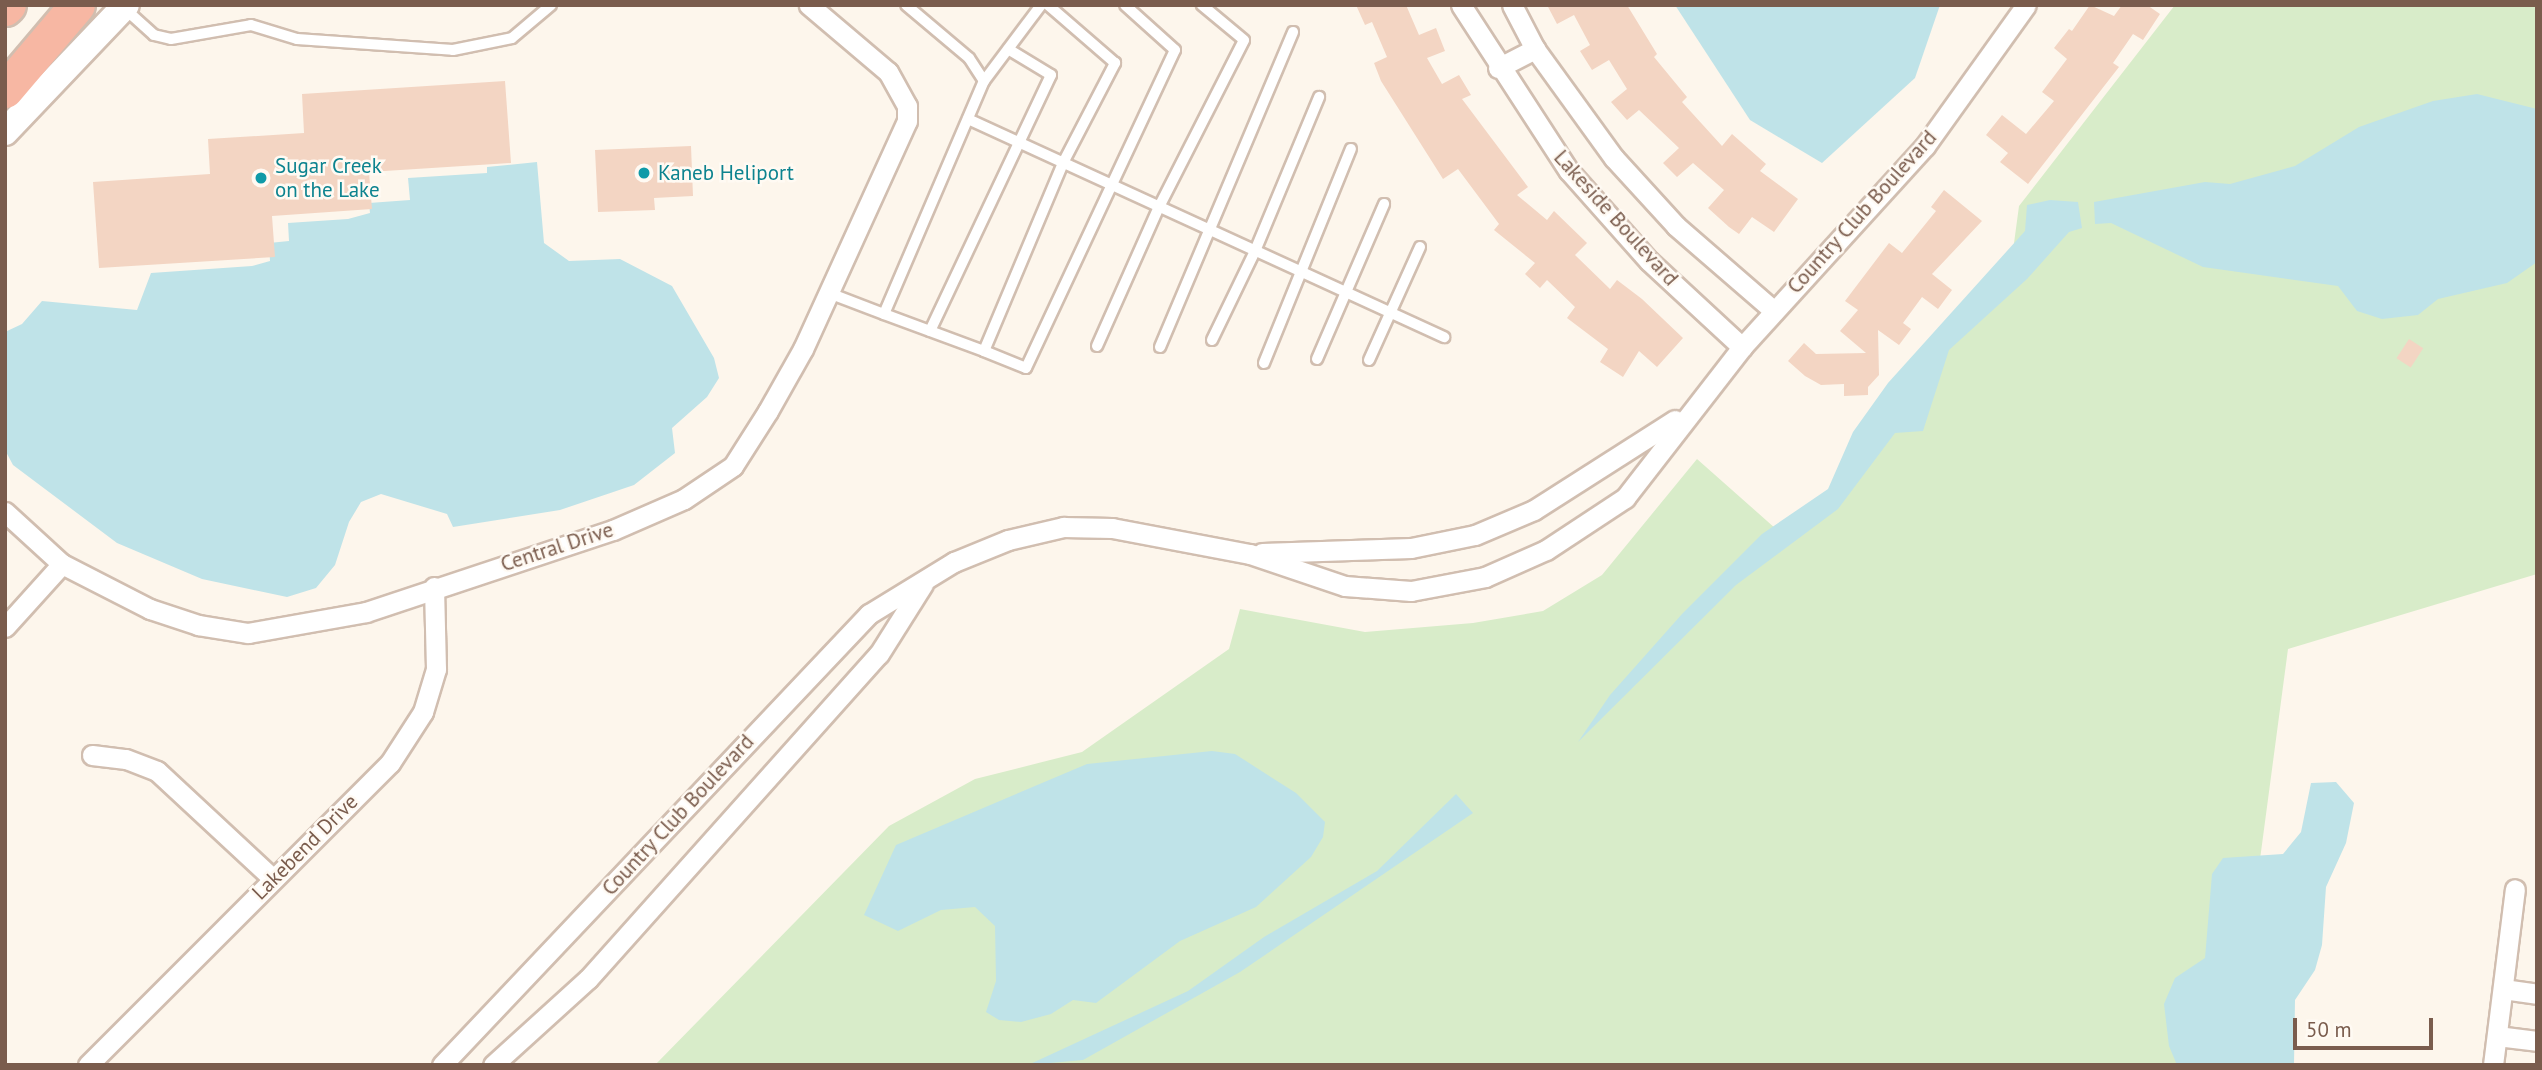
<!DOCTYPE html>
<style>
body{margin:0}
#map{position:relative;width:2542px;height:1070px;overflow:hidden;background:#fdf6ec;font-family:"PT Sans",sans-serif}
div>[style]{position:absolute}
.green>*{inset:0;background:#d8ecc9}
.water>*{inset:0;background:#bfe3e8}
.building>*{inset:0;background:#f3d5c3;transform-origin:0 0}
.roads{filter:drop-shadow(2px 0 #d1beb0) drop-shadow(-2px 0 #d1beb0) drop-shadow(0 2px #d1beb0) drop-shadow(0 -2px #d1beb0)}
.lane>*{height:10px;margin:-5px;padding:0 5px;transform-origin:5px;border-radius:5px;background:#fff}
.street>*{height:19px;margin:-9.5px;padding:0 9.5px;transform-origin:9.5px;border-radius:9.5px;background:#fff}
.secondary>*{height:26px;margin:-13px;padding:0 13px;transform-origin:13px;border-radius:13px;background:#fff}
.highway>*{height:35px;margin:-17.5px;padding:0 17.5px;transform-origin:17.5px;border-radius:17.5px;background:#f7b7a3}
.dots>*{width:19px;height:19px;translate:-50% -50%;box-sizing:border-box;border:4px solid #fffaf3;border-radius:50%}
span{translate:-50% -50%;white-space:nowrap;text-align:center;line-height:1.15;-webkit-text-stroke:5px #fffaf3;paint-order:stroke}
.culture-label{font-size:21px;color:#0d838f}
.left{translate:0 -50%;text-align:left}
.street-label{font-size:21px;color:#7a5c4d}
.frame{position:absolute;inset:0;border:7px solid #7a5c4d;pointer-events:none}
.scale{position:absolute;left:2293px;top:1018px;width:140px;height:32px;box-sizing:border-box;border:4px solid #7a5c4d;border-top:0;padding-left:9px;font-size:21px;line-height:24px;white-space:nowrap;color:#7a5c4d;-webkit-text-stroke:5px #fffaf3;paint-order:stroke}
</style>
<div id="map">
<div class="green">
<i style="clip-path:polygon(2175px 5px,2537px 5px,2537px 574px,2288px 649px,2255px 897px,2265px 1065px,655px 1065px,889px 826px,975px 779px,1082px 752px,1229px 649px,1240px 609px,1365px 632px,1473px 623px,1543px 611px,1602px 575px,1697px 459px,1784px 536px,1842px 489px,2012px 258px,2019px 206px)"></i>
</div>
<div class="water">
<i style="clip-path:polygon(1675px 5px,1940px 5px,1915px 78px,1822px 163px,1750px 120px)"></i>
<i style="clip-path:polygon(2477px 94px,2537px 109px,2537px 262px,2507px 283px,2438px 299px,2418px 315px,2382px 319px,2357px 311px,2338px 286px,2203px 267px,2111px 223px,2095px 224px,2094px 202px,2205px 182px,2230px 184px,2295px 166px,2359px 127px,2433px 101px)"></i>
<i style="clip-path:polygon(537px 162px,544px 243px,569px 261px,620px 259px,672px 286px,714px 358px,719px 378px,707px 397px,672px 428px,675px 453px,634px 485px,560px 510px,453px 527px,447px 514px,381px 494px,361px 502px,349px 522px,335px 565px,316px 588px,287px 597px,202px 579px,117px 543px,13px 465px,5px 450px,5px 332px,22px 324px,42px 301px,137px 310px,151px 273px,252px 266px,270px 261px,269px 243px,289px 241px,288px 223px,348px 219px,370px 213px,369px 203px,410px 200px,408px 178px,487px 173px,487px 167px)"></i>
<i style="clip-path:polygon(2050px 200px,2078px 202px,2082px 228px,2069px 232px,2027px 279px,1949px 350px,1923px 431px,1895px 433px,1838px 509px,1736px 585px,1578px 742px,1610px 695px,1682px 614px,1762px 534px,1828px 489px,1853px 432px,1888px 383px,2025px 231px,2027px 205px)"></i>
<i style="clip-path:polygon(1212px 751px,1235px 754px,1296px 793px,1325px 822px,1323px 837px,1311px 857px,1256px 907px,1180px 941px,1096px 1003px,1073px 1000px,1051px 1014px,1021px 1022px,999px 1020px,986px 1012px,996px 981px,995px 926px,975px 907px,941px 910px,898px 931px,864px 915px,896px 845px,1087px 764px)"></i>
<i style="clip-path:polygon(2336px 782px,2354px 803px,2346px 843px,2326px 887px,2322px 945px,2315px 970px,2295px 1000px,2294px 1065px,2177px 1065px,2169px 1046px,2164px 1004px,2175px 978px,2205px 958px,2212px 874px,2223px 858px,2283px 854px,2301px 832px,2311px 783px)"></i>
<i style="clip-path:polygon(1456px 794px,1473px 813px,1240px 972px,1083px 1060px,1028px 1065px,1188px 991px,1264px 937px,1377px 871px)"></i>
</div>
<div class="building">
<i style="clip-path:polygon(1356px 5px,1406px 5px,1419px 35px,1436px 28px,1445px 51px,1427px 58px,1442px 84px,1459px 75px,1471px 95px,1462px 99px,1528px 187px,1517px 195px,1547px 220px,1554px 211px,1587px 243px,1575px 255px,1610px 289px,1617px 280px,1642px 299px,1683px 338px,1657px 367px,1639px 351px,1623px 377px,1600px 362px,1608px 349px,1567px 318px,1575px 307px,1547px 280px,1540px 288px,1525px 274px,1535px 263px,1494px 230px,1499px 224px,1458px 169px,1443px 179px,1381px 81px,1374px 63px,1387px 57px,1372px 22px,1365px 25px)"></i>
<i style="clip-path:polygon(1547px 5px,1627px 5px,1657px 54px,1654px 57px,1687px 97px,1682px 102px,1722px 146px,1732px 134px,1766px 164px,1760px 171px,1798px 199px,1774px 232px,1752px 217px,1739px 234px,1729px 227px,1708px 208px,1724px 190px,1693px 163px,1677px 177px,1663px 163px,1679px 148px,1639px 110px,1627px 120px,1611px 102px,1627px 89px,1609px 60px,1592px 70px,1580px 51px,1590px 45px,1574px 15px,1557px 24px)"></i>
<i style="clip-path:polygon(2090px 5px,2114px 16px,2122px 5px,2147px 5px,2160px 14px,2143px 40px,2133px 34px,2113px 63px,2119px 67px,2028px 184px,2000px 162px,2008px 153px,1986px 135px,2002px 115px,2026px 134px,2054px 101px,2042px 92px,2067px 59px,2054px 48px,2069px 29px,2072px 31px)"></i>
<i style="clip-path:polygon(505px 81px,511px 163px,369px 172px,372px 209px,272px 216px,275px 257px,99px 268px,93px 182px,210px 174px,208px 139px,304px 133px,302px 94px)"></i>
<i style="clip-path:polygon(691px 146px,693px 196px,654px 198px,655px 210px,598px 212px,595px 150px)"></i>
<i style="clip-path:polygon(1944px 190px,1982px 221px,1932px 274px,1952px 290px,1938px 309px,1922px 297px,1903px 323px,1911px 329px,1899px 345px,1878px 330px,1879px 375px,1868px 387px,1868px 395px,1844px 396px,1844px 384px,1821px 385px,1805px 376px,1788px 361px,1804px 343px,1816px 354px,1866px 353px,1840px 331px,1858px 310px,1845px 301px,1889px 243px,1902px 253px,1936px 211px,1931px 207px)"></i>
<i style="left:2409px;top:339px;width:17px;height:23px;rotate:33deg"></i>
</div>
<div class="roads">
<div class="lane">
<i style="left:124px;top:8px;width:40px;rotate:42deg"></i>
<i style="left:154px;top:35px;width:17px;rotate:13deg"></i>
<i style="left:171px;top:39px;width:81px;rotate:-9.9deg"></i>
<i style="left:251px;top:25px;width:48px;rotate:16.9deg"></i>
<i style="left:297px;top:39px;width:156px;rotate:4deg"></i>
<i style="left:453px;top:50px;width:60px;rotate:-11.5deg"></i>
<i style="left:512px;top:38px;width:51px;rotate:-40.2deg"></i>
<i style="left:984px;top:81px;width:95px;rotate:-53.1deg"></i>
<i style="left:968px;top:119px;width:524px;rotate:24.61deg"></i>
<i style="left:829px;top:293px;width:59px;rotate:20.9deg"></i>
<i style="left:884px;top:314px;width:254px;rotate:-66.8deg"></i>
<i style="left:984px;top:81px;width:27px;rotate:-123deg"></i>
<i style="left:969px;top:58px;width:82px;rotate:-139.9deg"></i>
<i style="left:884px;top:314px;width:107px;rotate:20.3deg"></i>
<i style="left:984px;top:351px;width:204px;rotate:-67.2deg"></i>
<i style="left:1063px;top:163px;width:113px;rotate:-62.5deg"></i>
<i style="left:1115px;top:63px;width:89px;rotate:-139.1deg"></i>
<i style="left:930px;top:331px;width:283px;rotate:-64.7deg"></i>
<i style="left:1051px;top:75px;width:50px;rotate:-148.8deg"></i>
<i style="left:1212px;top:340px;width:99px;rotate:-64.2deg"></i>
<i style="left:1255px;top:251px;width:167px;rotate:-67.4deg"></i>
<i style="left:1097px;top:346px;width:152px;rotate:-66deg"></i>
<i style="left:1159px;top:207px;width:187px;rotate:-63deg"></i>
<i style="left:1244px;top:40px;width:55px;rotate:-140.2deg"></i>
<i style="left:1160px;top:347px;width:342px;rotate:-67.1deg"></i>
<i style="left:984px;top:351px;width:45px;rotate:22deg"></i>
<i style="left:1026px;top:368px;width:351px;rotate:-64.9deg"></i>
<i style="left:1175px;top:50px;width:67px;rotate:-138deg"></i>
<i style="left:1317px;top:359px;width:169px;rotate:-66.6deg"></i>
<i style="left:1369px;top:360px;width:124px;rotate:-65.7deg"></i>
<i style="left:1264px;top:363px;width:231px;rotate:-67.9deg"></i>
</div>
<div class="street">
<i style="left:1461px;top:5px;width:198px;rotate:57deg"></i>
<i style="left:1569px;top:171px;width:120px;rotate:48.4deg"></i>
<i style="left:1649px;top:261px;width:127px;rotate:42.8deg"></i>
<i style="left:1512px;top:5px;width:50px;rotate:62.4deg"></i>
<i style="left:1535px;top:49px;width:135px;rotate:54.1deg"></i>
<i style="left:1614px;top:158px;width:92px;rotate:47.6deg"></i>
<i style="left:1676px;top:226px;width:130px;rotate:40.9deg"></i>
<i style="left:1498px;top:68px;width:42px;rotate:-27.2deg"></i>
<i style="left:5px;top:512px;width:77px;rotate:42.4deg"></i>
<i style="left:62px;top:564px;width:99px;rotate:27.1deg"></i>
<i style="left:150px;top:609px;width:51px;rotate:18.4deg"></i>
<i style="left:198px;top:625px;width:51px;rotate:9.1deg"></i>
<i style="left:248px;top:633px;width:120px;rotate:-10.1deg"></i>
<i style="left:366px;top:612px;width:260px;rotate:-18.4deg"></i>
<i style="left:613px;top:530px;width:77px;rotate:-23.6deg"></i>
<i style="left:684px;top:499px;width:59px;rotate:-34deg"></i>
<i style="left:733px;top:466px;width:65px;rotate:-57.5deg"></i>
<i style="left:768px;top:411px;width:71px;rotate:-60.6deg"></i>
<i style="left:803px;top:349px;width:251px;rotate:-65.5deg"></i>
<i style="left:907px;top:121px;width:15px;rotate:-90deg"></i>
<i style="left:907px;top:106px;width:39px;rotate:-119deg"></i>
<i style="left:888px;top:72px;width:104px;rotate:-139.7deg"></i>
<i style="left:1262px;top:553px;width:149px;rotate:-1.9deg"></i>
<i style="left:1411px;top:548px;width:65px;rotate:-11.5deg"></i>
<i style="left:1475px;top:535px;width:64px;rotate:-23deg"></i>
<i style="left:1534px;top:510px;width:167px;rotate:-32.6deg"></i>
<i style="left:5px;top:627px;width:85px;rotate:-47.9deg"></i>
<i style="left:92px;top:755px;width:34px;rotate:7deg"></i>
<i style="left:126px;top:759px;width:33px;rotate:21deg"></i>
<i style="left:157px;top:771px;width:157px;rotate:42.9deg"></i>
<i style="left:2503px;top:989px;width:34px;rotate:8deg"></i>
<i style="left:2497px;top:1036px;width:40px;rotate:7.1deg"></i>
<i style="left:88px;top:1065px;width:427px;rotate:-45deg"></i>
<i style="left:390px;top:763px;width:61px;rotate:-57.1deg"></i>
<i style="left:423px;top:712px;width:45px;rotate:-73.2deg"></i>
<i style="left:436px;top:669px;width:82px;rotate:-91.4deg"></i>
<i style="left:442px;top:1065px;width:621px;rotate:-46.57deg"></i>
<i style="left:869px;top:614px;width:100px;rotate:-31.5deg"></i>
<i style="left:954px;top:562px;width:58px;rotate:-22.2deg"></i>
<i style="left:1008px;top:540px;width:57px;rotate:-13.3deg"></i>
<i style="left:1063px;top:527px;width:49px;rotate:1.2deg"></i>
<i style="left:1112px;top:528px;width:140px;rotate:10.7deg"></i>
<i style="left:1250px;top:554px;width:100px;rotate:18.6deg"></i>
<i style="left:1345px;top:586px;width:66px;rotate:4.3deg"></i>
<i style="left:1411px;top:591px;width:75px;rotate:-10.7deg"></i>
<i style="left:1485px;top:577px;width:67px;rotate:-23.9deg"></i>
<i style="left:1546px;top:550px;width:95px;rotate:-33.4deg"></i>
<i style="left:1625px;top:498px;width:191px;rotate:-52.2deg"></i>
<i style="left:1742px;top:347px;width:272px;rotate:-47.7deg"></i>
<i style="left:1925px;top:146px;width:173px;rotate:-54.4deg"></i>
<i style="left:493px;top:1065px;width:128px;rotate:-42.2deg"></i>
<i style="left:588px;top:979px;width:436px;rotate:-48.2deg"></i>
<i style="left:879px;top:654px;width:83px;rotate:-57.8deg"></i>
<i style="left:2493px;top:1065px;width:177px;rotate:-82.9deg"></i>
</div>
<div class="secondary">
<i style="left:5px;top:132px;width:175px;rotate:-46.4deg"></i>
</div>
<div class="highway">
<i style="left:5px;top:8px;width:4px;rotate:-45deg"></i>
<i style="left:5px;top:90px;width:111px;rotate:-49.7deg"></i>
</div>
</div>
<div class="dots">
<i style="left:644px;top:173px;background:#0f9aa8"></i>
<i style="left:261px;top:178px;background:#0f9aa8"></i>
</div>
<div class="culture-label">
<span class="left" style="left:275px;top:178px">Sugar Creek<br>on the Lake</span>
<span class="left" style="left:658px;top:173px">Kaneb Heliport</span>
</div>
<div class="street-label">
<span style="left:1862px;top:212px;rotate:-48deg">Country Club Boulevard</span>
<span style="left:1616px;top:218px;rotate:48deg">Lakeside Boulevard</span>
<span style="left:557px;top:547px;rotate:-18deg">Central Drive</span>
<span style="left:678px;top:815px;rotate:-47deg">Country Club Boulevard</span>
<span style="left:305px;top:847px;rotate:-45deg">Lakebend Drive</span>
</div>
<div class="frame"></div>
<div class="scale">50 m</div>
</div>
